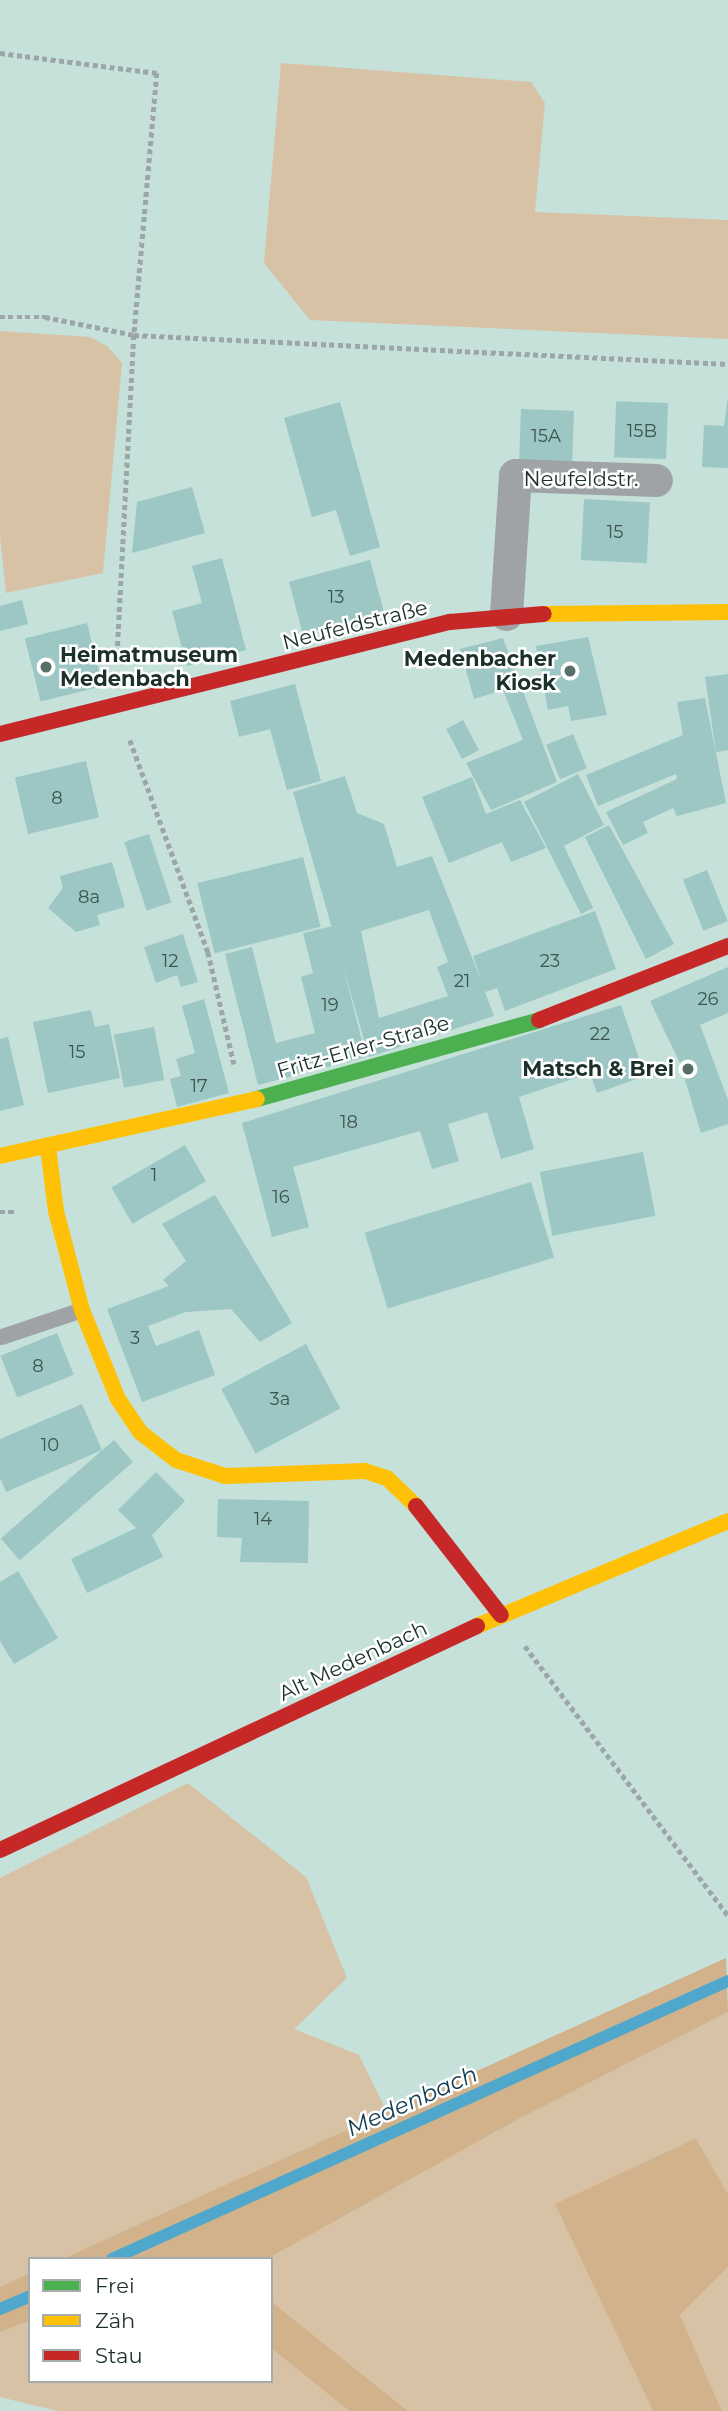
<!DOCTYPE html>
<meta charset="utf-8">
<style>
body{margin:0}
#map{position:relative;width:728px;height:2411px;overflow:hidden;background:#c5e1d9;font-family:Montserrat,sans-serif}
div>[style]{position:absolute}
.green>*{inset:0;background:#d8c2a5}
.forest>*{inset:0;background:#d2b28b}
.stream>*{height:12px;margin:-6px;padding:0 6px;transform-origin:6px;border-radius:6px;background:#4fa8cc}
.building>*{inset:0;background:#9cc7c4;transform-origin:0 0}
.path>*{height:4.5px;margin-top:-2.25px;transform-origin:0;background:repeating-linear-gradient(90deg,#9ca6a7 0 5px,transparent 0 8.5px)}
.lane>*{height:16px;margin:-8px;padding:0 8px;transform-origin:8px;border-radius:8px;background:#a0a3a6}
.street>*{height:33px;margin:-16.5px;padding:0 16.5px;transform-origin:16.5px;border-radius:16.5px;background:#a0a3a6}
.fast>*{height:16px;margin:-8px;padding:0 8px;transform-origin:8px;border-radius:8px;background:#4caf50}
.slow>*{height:16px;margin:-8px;padding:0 8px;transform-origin:8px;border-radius:8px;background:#ffc107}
.jam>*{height:16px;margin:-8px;padding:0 8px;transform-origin:8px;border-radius:8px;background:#c62828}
.dots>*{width:19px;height:19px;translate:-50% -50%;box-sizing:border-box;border:4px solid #fff;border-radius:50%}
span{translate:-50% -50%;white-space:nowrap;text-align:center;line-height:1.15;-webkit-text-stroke:5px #fff;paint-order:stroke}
.number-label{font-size:18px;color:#3d5652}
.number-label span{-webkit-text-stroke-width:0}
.street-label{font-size:21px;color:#1d312c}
.poi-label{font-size:21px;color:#1d312c;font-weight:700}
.left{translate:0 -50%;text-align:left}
.right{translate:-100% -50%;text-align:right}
.water-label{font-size:23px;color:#0f3b53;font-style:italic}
.legend{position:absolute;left:28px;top:2257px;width:245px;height:126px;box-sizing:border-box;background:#fff;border:2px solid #a5adab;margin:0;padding:9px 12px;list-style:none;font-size:21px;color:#1d312c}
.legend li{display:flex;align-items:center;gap:14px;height:35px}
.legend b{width:35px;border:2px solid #a5adab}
</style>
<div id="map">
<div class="green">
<i style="clip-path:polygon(281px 63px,531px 82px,545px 103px,535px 212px,728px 220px,728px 339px,310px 320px,264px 263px)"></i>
<i style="clip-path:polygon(0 331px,90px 337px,107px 346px,122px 363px,103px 573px,6px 593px,0 536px)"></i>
<i style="clip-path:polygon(188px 1783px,306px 1877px,347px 1978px,294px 2029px,359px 2055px,387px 2112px,62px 2259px,30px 2259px,30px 2273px,0 2287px,0 1878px)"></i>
<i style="clip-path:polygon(728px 2012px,728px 2194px,696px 2138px,556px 2204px,653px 2411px,408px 2411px,271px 2301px,271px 2259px,267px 2259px,515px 2121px)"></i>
<i style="clip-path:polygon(728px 2267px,728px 2411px,722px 2411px,680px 2315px)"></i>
<i style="clip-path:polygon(30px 2321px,30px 2381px,271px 2381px,271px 2348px,349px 2411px,57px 2411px,0 2397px,0 2332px)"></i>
</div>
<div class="forest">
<i style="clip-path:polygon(726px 1958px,728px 2012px,515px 2121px,267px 2259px,62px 2259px)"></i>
<i style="clip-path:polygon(696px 2138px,728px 2194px,728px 2267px,680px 2315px,722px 2411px,653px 2411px,555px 2204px)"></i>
<i style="clip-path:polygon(30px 2273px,30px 2321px,0 2332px,0 2287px)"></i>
<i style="clip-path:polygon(271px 2301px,408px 2411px,349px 2411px,271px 2348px)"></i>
</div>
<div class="stream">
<i style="left:112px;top:2259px;width:676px;rotate:-24.29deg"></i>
<i style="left:0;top:2309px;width:33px;rotate:-23deg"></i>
</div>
<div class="building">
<i style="clip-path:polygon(728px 397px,728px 468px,702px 467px,704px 425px,724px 426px)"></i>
<i style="clip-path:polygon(340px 402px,380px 547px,350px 556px,336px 510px,312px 517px,284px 418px)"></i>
<i style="left:668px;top:403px;width:56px;height:52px;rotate:92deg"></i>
<i style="left:521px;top:409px;width:53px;height:52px;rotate:2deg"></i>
<i style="clip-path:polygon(192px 487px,205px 533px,132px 553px,137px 502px)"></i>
<i style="left:584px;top:499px;width:66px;height:61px;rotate:3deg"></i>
<i style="clip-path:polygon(222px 558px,246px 650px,187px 666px,172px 611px,202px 603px,192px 566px)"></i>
<i style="left:370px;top:560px;width:54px;height:84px;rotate:75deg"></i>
<i style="clip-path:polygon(22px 600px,28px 624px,0 631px,0 606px)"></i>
<i style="left:87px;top:623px;width:65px;height:64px;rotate:76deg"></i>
<i style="clip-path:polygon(588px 637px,607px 715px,571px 721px,568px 706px,548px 710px,536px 646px)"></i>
<i style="clip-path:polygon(503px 638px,557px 782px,491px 810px,466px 763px,523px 740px,503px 690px,474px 699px,460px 649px)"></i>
<i style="clip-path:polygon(728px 674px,728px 750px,716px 752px,705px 677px)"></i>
<i style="clip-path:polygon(295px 684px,321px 781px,287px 790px,270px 729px,239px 737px,230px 701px)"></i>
<i style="clip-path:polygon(705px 698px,726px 803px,677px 816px,673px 808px,643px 822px,648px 833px,623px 845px,606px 812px,677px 779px,676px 774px,598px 806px,586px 775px,683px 735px,677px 702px)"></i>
<i style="left:463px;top:720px;width:34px;height:19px;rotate:62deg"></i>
<i style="left:573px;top:734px;width:37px;height:29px;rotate:68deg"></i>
<i style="left:86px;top:761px;width:58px;height:73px;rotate:77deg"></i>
<i style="clip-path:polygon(578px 774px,604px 825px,564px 846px,593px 908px,581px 914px,524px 802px)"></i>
<i style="clip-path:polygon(evenodd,345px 776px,357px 813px,384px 824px,397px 867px,432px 856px,482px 983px,473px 956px,595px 911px,616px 969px,505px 1011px,497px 988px,485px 992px,494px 1016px,369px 1057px,293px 792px,345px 776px,429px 910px,448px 962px,437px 967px,448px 996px,379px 1018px,361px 931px,429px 910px)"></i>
<i style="clip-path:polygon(472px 777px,486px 814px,520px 800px,546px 848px,511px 862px,502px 842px,449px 863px,422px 797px)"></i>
<i style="clip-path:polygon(609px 825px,674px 944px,646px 959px,585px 837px)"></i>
<i style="left:149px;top:834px;width:72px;height:26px;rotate:72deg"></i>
<i style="left:303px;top:857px;width:72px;height:109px;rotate:76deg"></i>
<i style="clip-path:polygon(112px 862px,125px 907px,97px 915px,100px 925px,76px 932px,48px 908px,63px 888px,60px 876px)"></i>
<i style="left:707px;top:870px;width:55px;height:26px;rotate:68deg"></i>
<i style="clip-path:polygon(333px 926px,366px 1057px,258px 1085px,225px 954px,252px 947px,276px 1043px,315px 1033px,301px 977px,313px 973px,303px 933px)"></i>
<i style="clip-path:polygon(183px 934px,198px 982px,181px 987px,177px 975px,156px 983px,144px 947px)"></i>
<i style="clip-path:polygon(728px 967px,728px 1013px,700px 1025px,728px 1100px,728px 1124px,701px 1133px,680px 1063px,650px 1001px)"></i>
<i style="clip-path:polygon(204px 999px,229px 1093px,177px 1107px,170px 1079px,181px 1076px,176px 1059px,195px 1053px,182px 1006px)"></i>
<i style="clip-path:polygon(621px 1005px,645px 1076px,597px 1093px,590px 1073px,519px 1097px,534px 1149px,501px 1159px,487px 1112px,448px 1124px,459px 1161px,432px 1169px,420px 1131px,293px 1167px,309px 1227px,272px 1237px,242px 1123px)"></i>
<i style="clip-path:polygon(91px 1010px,95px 1027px,109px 1024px,120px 1078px,48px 1093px,33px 1022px)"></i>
<i style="left:154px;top:1027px;width:54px;height:41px;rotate:79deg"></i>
<i style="clip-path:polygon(8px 1037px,24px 1105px,0 1111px,0 1039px)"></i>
<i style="left:185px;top:1145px;width:42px;height:85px;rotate:60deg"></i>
<i style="left:643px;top:1152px;width:65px;height:105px;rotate:79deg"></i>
<i style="left:531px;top:1182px;width:79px;height:174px;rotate:73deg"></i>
<i style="clip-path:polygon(215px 1195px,292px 1323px,260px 1342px,231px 1309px,186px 1312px,148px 1326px,156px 1346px,199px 1330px,215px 1375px,142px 1402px,107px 1309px,169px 1286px,163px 1280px,186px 1261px,162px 1224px)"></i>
<i style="left:57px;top:1333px;width:45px;height:61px;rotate:68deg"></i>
<i style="left:306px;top:1344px;width:73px;height:96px;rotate:62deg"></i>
<i style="clip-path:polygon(82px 1404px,102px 1450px,6px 1492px,0 1478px,0 1439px)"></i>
<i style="left:114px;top:1440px;width:29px;height:150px;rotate:49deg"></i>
<i style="clip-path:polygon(156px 1472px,185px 1501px,152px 1535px,163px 1557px,87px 1593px,71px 1559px,136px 1528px,118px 1510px)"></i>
<i style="clip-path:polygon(218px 1499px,309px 1501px,308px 1563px,240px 1562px,242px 1538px,217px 1537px)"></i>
<i style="clip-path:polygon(18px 1571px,58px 1638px,14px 1664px,0 1641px,0 1582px)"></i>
</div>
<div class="path">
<i style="left:0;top:53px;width:158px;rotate:7.3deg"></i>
<i style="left:157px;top:73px;width:263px;rotate:95deg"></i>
<i style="left:134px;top:335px;width:329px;rotate:93deg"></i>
<i style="left:0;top:317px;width:45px"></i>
<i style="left:45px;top:317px;width:91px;rotate:11.4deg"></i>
<i style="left:134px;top:335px;width:595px;rotate:2.8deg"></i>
<i style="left:130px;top:740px;width:226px;rotate:69.8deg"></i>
<i style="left:208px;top:952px;width:115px;rotate:76.9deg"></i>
<i style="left:0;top:1212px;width:17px"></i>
<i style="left:525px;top:1646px;width:337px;rotate:53deg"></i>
</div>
<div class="lane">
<i style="left:2px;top:1337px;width:84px;rotate:-18.6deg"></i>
</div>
<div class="street">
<i style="left:506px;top:614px;width:139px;rotate:-86.3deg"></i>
<i style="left:515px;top:475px;width:141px;rotate:2deg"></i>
</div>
<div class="fast">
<i style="left:257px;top:1099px;width:293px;rotate:-15.6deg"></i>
</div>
<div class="slow">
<i style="left:544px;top:614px;width:184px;rotate:-0.6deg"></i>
<i style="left:48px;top:1147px;width:64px;rotate:82.9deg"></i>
<i style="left:56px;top:1211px;width:102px;rotate:75.3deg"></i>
<i style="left:82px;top:1310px;width:96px;rotate:68deg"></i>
<i style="left:118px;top:1399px;width:40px;rotate:56deg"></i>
<i style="left:140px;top:1432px;width:46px;rotate:37.9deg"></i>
<i style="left:176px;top:1460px;width:52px;rotate:18.1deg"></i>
<i style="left:225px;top:1476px;width:140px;rotate:-2deg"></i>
<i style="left:365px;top:1471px;width:23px;rotate:18deg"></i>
<i style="left:387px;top:1478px;width:40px;rotate:44deg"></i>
<i style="left:0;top:1156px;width:263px;rotate:-12.5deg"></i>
<i style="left:477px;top:1626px;width:272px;rotate:-22.7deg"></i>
</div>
<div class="jam">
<i style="left:0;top:734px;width:464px;rotate:-14deg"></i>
<i style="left:450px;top:622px;width:94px;rotate:-4.9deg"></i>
<i style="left:539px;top:1020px;width:203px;rotate:-21.4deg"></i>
<i style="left:416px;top:1506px;width:138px;rotate:52.1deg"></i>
<i style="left:0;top:1850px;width:527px;rotate:-25.15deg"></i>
</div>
<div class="dots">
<i style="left:46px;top:667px;background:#586f69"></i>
<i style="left:570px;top:671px;background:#586f69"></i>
<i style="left:688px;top:1069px;background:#586f69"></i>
</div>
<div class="number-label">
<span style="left:642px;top:431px">15B</span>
<span style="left:546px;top:436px">15A</span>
<span style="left:615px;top:532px">15</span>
<span style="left:336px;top:597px">13</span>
<span style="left:57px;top:798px">8</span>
<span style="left:89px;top:897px">8a</span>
<span style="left:170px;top:961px">12</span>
<span style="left:550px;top:961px">23</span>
<span style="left:462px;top:981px">21</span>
<span style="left:708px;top:999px">26</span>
<span style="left:330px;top:1005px">19</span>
<span style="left:600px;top:1034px">22</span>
<span style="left:77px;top:1052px">15</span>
<span style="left:199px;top:1086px">17</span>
<span style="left:349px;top:1122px">18</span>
<span style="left:154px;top:1175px">1</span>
<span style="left:281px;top:1197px">16</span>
<span style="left:135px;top:1338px">3</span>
<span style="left:38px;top:1366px">8</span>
<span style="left:280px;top:1399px">3a</span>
<span style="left:50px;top:1445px">10</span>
<span style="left:263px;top:1519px">14</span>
</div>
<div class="street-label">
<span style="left:581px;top:479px">Neufeldstr.</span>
<span style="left:355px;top:625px;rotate:-14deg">Neufeldstraße</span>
<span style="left:363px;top:1047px;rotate:-16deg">Fritz-Erler-Straße</span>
<span style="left:353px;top:1661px;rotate:-25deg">Alt Medenbach</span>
</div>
<div class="poi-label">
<span class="left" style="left:60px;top:667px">Heimatmuseum<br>Medenbach</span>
<span class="right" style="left:556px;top:671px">Medenbacher<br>Kiosk</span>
<span class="right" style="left:674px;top:1069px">Matsch &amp; Brei</span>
</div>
<div class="water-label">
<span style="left:412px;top:2101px;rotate:-24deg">Medenbach</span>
</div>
<ul class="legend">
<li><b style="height:9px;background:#4caf50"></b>Frei</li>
<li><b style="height:9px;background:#ffc107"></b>Zäh</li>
<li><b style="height:9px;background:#c62828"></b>Stau</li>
</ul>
</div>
